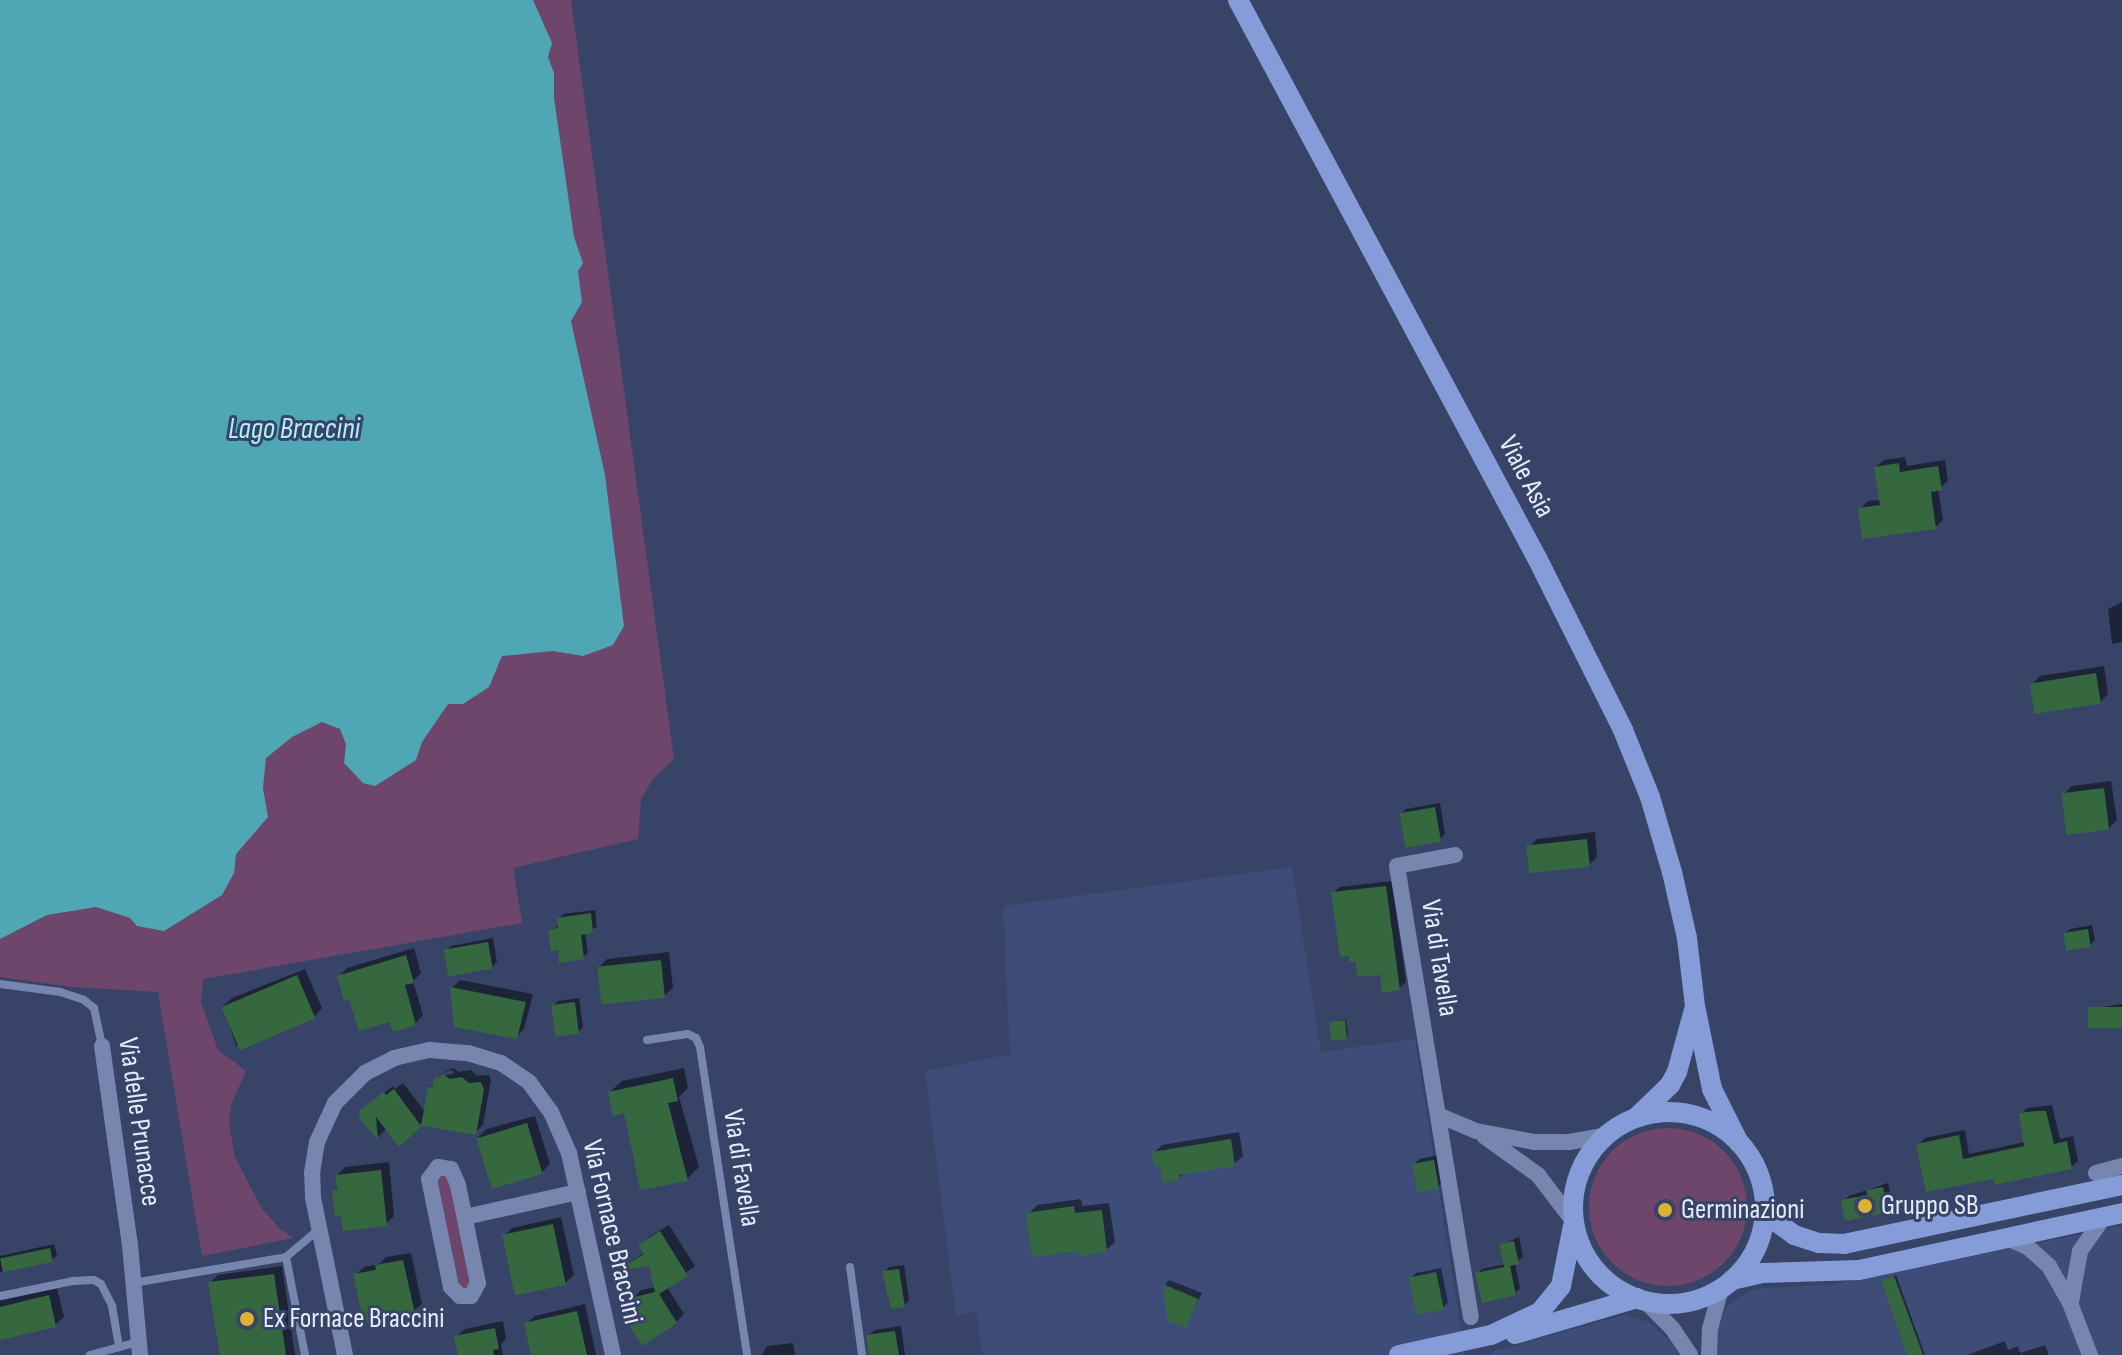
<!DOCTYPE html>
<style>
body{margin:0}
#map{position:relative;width:2122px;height:1355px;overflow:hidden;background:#374467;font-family:"Sofia Sans Condensed",sans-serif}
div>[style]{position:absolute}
.built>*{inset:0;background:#3e4d77}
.green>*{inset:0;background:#6e466b}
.round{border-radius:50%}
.water>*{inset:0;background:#4fa6b4}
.shadow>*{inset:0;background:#0007;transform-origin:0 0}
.building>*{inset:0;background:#35683f;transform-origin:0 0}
.service>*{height:8px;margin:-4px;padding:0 4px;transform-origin:4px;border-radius:4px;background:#7786ae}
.minor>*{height:16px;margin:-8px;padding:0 8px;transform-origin:8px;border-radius:8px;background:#7786ae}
.primary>*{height:20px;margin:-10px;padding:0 10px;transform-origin:10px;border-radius:10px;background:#869cd8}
.primary>.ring{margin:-10px;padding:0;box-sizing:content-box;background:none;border:20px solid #869cd8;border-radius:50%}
.dots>*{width:22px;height:22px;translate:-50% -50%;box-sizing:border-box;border:4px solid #374467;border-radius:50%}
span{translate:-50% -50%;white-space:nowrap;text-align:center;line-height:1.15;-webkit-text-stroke:6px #374467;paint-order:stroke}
.street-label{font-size:28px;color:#e5ecfe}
.poi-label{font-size:28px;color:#e5ecfe}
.left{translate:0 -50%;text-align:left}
.water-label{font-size:30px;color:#adf1fc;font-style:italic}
</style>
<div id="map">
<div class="built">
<i style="clip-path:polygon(1292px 867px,1321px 1052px,1415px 1039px,1465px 1355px,983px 1355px,976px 1312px,956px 1315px,925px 1071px,1010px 1054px,1003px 906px)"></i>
<i style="clip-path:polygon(2122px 1226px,2122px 1355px,1710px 1355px,1725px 1308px,1753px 1289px,1835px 1284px)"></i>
<i style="clip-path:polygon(1624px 1315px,1648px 1322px,1687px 1355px,1481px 1355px)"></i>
</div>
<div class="green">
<i style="clip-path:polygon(0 0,571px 0,674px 759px,652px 780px,641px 800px,638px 839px,513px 868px,522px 923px,203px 979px,201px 1002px,218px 1050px,246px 1071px,231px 1105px,229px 1124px,235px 1157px,262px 1209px,281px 1230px,294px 1238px,202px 1256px,158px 992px,73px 987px,0 977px)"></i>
<i class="round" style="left:1589px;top:1128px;width:158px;height:158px"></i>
<i style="clip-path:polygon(441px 1175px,449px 1179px,471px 1283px,469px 1291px,457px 1286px,437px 1177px)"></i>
</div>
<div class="water">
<i style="clip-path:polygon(0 0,533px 0,552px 43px,548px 57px,554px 73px,554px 98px,574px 237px,583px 263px,578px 271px,582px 302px,571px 321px,605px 475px,624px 626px,613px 645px,583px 656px,553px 651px,502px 656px,489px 687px,463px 704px,448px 704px,422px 742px,416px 760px,375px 786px,363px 783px,344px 763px,346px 744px,340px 729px,322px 722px,292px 737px,266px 758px,263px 788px,268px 817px,236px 854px,234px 873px,222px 895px,164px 931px,137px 926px,130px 918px,96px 907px,47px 915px,0 939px)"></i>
</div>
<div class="shadow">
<i style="clip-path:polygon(1905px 457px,1907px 466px,1945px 460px,1948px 481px,1938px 489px,1943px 520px,1935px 527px,1860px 509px,1868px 501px,1881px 500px,1876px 467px,1884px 460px)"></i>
<i style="clip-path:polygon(2122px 602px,2122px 642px,2112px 644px,2108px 609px)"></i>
<i style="clip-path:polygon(2104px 666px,2108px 694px,2100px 702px,2032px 684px,2040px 676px)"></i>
<i style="clip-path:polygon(2111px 781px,2117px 820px,2108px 829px,2064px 794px,2072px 786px)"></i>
<i style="clip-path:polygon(1440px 803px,1445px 834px,1440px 839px,1401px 814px,1406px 809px)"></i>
<i style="clip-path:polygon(1595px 832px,1597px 857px,1589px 865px,1529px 847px,1537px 839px)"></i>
<i style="clip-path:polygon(1392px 881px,1406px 982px,1399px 988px,1358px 959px,1333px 893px,1340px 887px)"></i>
<i style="clip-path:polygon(595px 910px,597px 927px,585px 932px,588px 953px,583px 957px,559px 948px,550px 931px,560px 925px,559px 919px,563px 914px)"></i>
<i style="clip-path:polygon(2092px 925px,2095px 940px,2090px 945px,2065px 934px,2070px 929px)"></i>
<i style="clip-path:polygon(493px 938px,497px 962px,492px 967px,446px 951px,451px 946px)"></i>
<i style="clip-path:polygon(414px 948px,421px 973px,413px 981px,423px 1015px,415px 1024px,351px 997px,339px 977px,347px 968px)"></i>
<i style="clip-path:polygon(669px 952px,673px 988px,664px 996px,599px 967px,607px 959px)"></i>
<i style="clip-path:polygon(305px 969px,322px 1008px,314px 1017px,236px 1046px,223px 1006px,232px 998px)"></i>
<i style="clip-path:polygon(460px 980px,533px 994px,524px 1029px,516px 1037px,452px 988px)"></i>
<i style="clip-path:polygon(579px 998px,583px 1027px,578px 1032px,553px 1006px,558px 1001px)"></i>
<i style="clip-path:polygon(2122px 1004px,2122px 1026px,2091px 1013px,2096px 1008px)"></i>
<i style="clip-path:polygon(1346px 1019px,1348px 1036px,1346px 1038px,1331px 1022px)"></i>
<i style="clip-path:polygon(453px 1068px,459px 1072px,471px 1070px,477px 1076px,489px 1075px,491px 1080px,483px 1125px,475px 1133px,421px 1124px,399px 1144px,387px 1128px,378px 1137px,361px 1117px,371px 1102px,393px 1086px,395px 1089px,403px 1083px,426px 1113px,430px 1088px,440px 1075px,440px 1078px,454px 1073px,452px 1070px,442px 1073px)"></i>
<i style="clip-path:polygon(684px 1068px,688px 1088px,679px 1097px,699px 1167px,687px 1179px,642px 1188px,625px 1111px,610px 1092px,622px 1081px)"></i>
<i style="clip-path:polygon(2052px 1105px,2060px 1139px,2073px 1136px,2078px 1161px,2071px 1167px,1994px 1177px,1919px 1144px,1925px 1138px,1965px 1130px,1969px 1154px,2025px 1142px,2021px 1114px,2027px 1108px)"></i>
<i style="clip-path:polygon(535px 1116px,550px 1164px,542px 1172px,478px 1137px,487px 1129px)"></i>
<i style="clip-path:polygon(1239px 1132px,1243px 1156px,1234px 1164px,1185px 1172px,1179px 1178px,1154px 1153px,1162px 1145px)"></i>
<i style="clip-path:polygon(1439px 1155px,1443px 1182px,1438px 1187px,1414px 1164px,1419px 1159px)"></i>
<i style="clip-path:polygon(389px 1162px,394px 1216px,386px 1224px,343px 1213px,334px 1192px,338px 1187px,337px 1175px,345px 1167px)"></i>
<i style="clip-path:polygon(1888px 1183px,1893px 1205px,1887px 1210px,1843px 1201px,1849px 1196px)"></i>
<i style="clip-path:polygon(1081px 1199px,1082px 1206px,1109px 1203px,1115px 1242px,1106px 1250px,1080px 1249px,1029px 1214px,1037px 1205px)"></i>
<i style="clip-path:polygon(561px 1217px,574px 1275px,565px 1283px,504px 1236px,512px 1228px)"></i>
<i style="clip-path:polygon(669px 1225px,695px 1266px,667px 1287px,684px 1314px,676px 1322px,622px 1310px,641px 1290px,656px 1287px,651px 1264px,620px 1269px,645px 1252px,641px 1245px,649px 1237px)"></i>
<i style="clip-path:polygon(1519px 1237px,1523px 1257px,1515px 1263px,1520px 1288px,1515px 1293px,1477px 1274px,1482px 1269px,1506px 1264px,1501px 1245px)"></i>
<i style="clip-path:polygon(54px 1244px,57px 1255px,52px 1260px,0 1272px,0 1256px)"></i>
<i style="clip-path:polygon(411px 1253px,422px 1304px,406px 1317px,389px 1320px,355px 1275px,364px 1267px,379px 1264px,386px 1257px)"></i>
<i style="clip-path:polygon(904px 1265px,909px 1300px,904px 1305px,884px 1272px,889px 1267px)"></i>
<i style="clip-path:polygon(282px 1266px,295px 1355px,222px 1355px,210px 1283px,218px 1275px)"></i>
<i style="clip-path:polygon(1441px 1268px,1448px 1302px,1443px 1308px,1411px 1278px,1416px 1273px)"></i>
<i style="left:1896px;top:1275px;width:85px;height:14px;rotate:70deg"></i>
<i style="clip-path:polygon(1169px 1280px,1202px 1293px,1185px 1326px,1165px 1285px)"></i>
<i style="clip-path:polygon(57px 1288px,64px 1317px,55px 1325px,0 1338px,0 1301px)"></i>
<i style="clip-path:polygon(585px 1304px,596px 1355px,533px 1355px,526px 1324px,535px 1316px)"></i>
<i style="clip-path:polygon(503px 1321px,506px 1339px,501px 1344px,503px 1355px,460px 1355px,456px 1337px,465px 1329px)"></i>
<i style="clip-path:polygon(901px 1326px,905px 1355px,871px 1355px,868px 1336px,875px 1330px)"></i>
<i style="clip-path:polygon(2005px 1341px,2008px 1350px,2018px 1346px,2020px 1353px,2045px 1345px,2049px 1355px,1967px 1355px)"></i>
<i style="clip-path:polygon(793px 1343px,795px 1355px,762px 1355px,767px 1346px)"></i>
</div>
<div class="building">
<i style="clip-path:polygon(1899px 463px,1900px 472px,1938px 466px,1942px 490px,1931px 492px,1936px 529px,1862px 539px,1858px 508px,1880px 505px,1874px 467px)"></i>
<i style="left:2096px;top:673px;width:31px;height:67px;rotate:81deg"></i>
<i style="left:2104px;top:788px;width:42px;height:43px;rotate:83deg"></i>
<i style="left:1435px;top:807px;width:35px;height:36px;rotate:80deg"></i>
<i style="left:1587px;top:839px;width:28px;height:61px;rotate:84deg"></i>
<i style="clip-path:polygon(1386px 886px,1400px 990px,1382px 993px,1380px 975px,1357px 977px,1356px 961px,1350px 962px,1349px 956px,1340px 957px,1331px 892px)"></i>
<i style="clip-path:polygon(591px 913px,593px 933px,581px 935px,584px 959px,559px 963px,558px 950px,551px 951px,548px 930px,558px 928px,557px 918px)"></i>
<i style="left:2088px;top:929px;width:18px;height:25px;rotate:81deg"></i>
<i style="left:488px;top:942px;width:27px;height:45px;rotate:80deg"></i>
<i style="clip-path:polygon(406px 955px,414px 983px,405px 985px,416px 1025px,393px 1032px,389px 1022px,359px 1031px,349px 1000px,344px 1001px,337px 976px)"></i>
<i style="left:661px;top:960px;width:38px;height:64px;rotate:84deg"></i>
<i style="left:297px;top:975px;width:47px;height:82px;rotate:67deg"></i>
<i style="clip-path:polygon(450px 987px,526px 1002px,517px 1039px,454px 1027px)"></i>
<i style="left:575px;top:1002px;width:32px;height:24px;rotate:83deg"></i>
<i style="left:2122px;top:1007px;width:21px;height:34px;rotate:90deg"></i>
<i style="left:1345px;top:1020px;width:19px;height:16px;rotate:84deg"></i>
<i style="clip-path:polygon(444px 1075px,450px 1079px,462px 1077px,469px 1083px,481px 1082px,484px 1089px,476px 1135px,422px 1126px,399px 1147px,376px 1117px,378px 1140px,359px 1118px,360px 1110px,384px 1092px,386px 1095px,394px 1089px,421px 1126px,428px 1087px,432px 1087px,434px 1078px)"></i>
<i style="clip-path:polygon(673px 1078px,678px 1101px,668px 1103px,688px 1181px,640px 1190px,624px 1113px,613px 1116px,608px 1092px)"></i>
<i style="clip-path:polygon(2036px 1111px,2046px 1111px,2054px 1144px,2067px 1141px,2072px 1169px,1994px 1185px,1993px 1179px,1926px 1192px,1916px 1144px,1959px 1135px,1963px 1159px,2024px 1146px,2019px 1113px)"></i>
<i style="left:527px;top:1123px;width:53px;height:53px;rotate:73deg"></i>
<i style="clip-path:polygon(1231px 1139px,1235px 1166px,1179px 1175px,1180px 1180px,1163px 1183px,1160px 1166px,1154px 1166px,1152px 1152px)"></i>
<i style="left:1434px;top:1160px;width:29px;height:22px;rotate:80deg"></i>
<i style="clip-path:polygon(381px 1170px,387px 1226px,343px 1231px,341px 1216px,335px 1216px,332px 1191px,337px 1190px,335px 1175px)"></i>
<i style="clip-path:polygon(1883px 1187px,1888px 1212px,1845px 1221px,1841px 1200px,1867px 1195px,1866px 1190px)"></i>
<i style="clip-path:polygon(1074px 1206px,1075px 1213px,1102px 1210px,1107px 1252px,1079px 1256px,1078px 1251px,1032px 1257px,1026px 1213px)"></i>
<i style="left:553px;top:1224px;width:62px;height:52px;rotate:78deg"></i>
<i style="clip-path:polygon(660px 1231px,688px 1276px,659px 1294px,677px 1323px,642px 1346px,619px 1309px,633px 1301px,631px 1298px,655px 1292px,649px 1266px,614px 1272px,644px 1254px,638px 1245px)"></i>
<i style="clip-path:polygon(1514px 1241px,1519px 1264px,1510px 1266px,1516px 1295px,1482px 1303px,1475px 1273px,1504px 1267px,1499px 1244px)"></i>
<i style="left:50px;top:1248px;width:14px;height:51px;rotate:78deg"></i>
<i style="clip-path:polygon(403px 1260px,415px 1314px,388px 1322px,387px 1319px,364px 1323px,353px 1274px,376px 1270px,375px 1265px)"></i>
<i style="clip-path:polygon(899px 1269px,905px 1307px,891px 1309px,882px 1271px)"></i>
<i style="left:1436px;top:1272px;width:38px;height:28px;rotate:78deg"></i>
<i style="clip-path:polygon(274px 1274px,286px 1355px,220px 1355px,208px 1282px)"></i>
<i style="clip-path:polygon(1894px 1276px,1923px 1355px,1907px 1355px,1881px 1280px)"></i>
<i style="clip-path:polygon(1163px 1284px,1198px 1299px,1186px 1328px,1167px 1321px)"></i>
<i style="clip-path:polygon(49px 1295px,56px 1327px,0 1340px,0 1307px)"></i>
<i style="clip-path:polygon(577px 1311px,587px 1355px,531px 1355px,524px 1323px)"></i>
<i style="clip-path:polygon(495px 1328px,499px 1349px,493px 1350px,494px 1355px,458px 1355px,454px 1336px)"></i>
<i style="clip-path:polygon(895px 1331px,899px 1355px,869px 1355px,866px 1335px)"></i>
</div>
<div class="service">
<i style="left:0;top:984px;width:61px;rotate:7.6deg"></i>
<i style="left:60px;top:992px;width:25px;rotate:18deg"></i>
<i style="left:84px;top:1000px;width:13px;rotate:39deg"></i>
<i style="left:94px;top:1008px;width:39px;rotate:78deg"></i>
<i style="left:647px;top:1040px;width:41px;rotate:-8.3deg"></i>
<i style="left:688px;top:1034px;width:9px;rotate:27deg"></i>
<i style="left:696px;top:1038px;width:10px;rotate:66deg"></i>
<i style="left:700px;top:1047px;width:312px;rotate:81.3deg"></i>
<i style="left:286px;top:1257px;width:43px;rotate:-40.3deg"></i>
<i style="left:850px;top:1267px;width:89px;rotate:82.2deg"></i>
<i style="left:133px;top:1283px;width:155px;rotate:-9.6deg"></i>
<i style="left:286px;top:1257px;width:100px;rotate:79deg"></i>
<i style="left:0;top:1296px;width:75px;rotate:-11.6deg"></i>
<i style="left:73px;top:1281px;width:21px;rotate:-3deg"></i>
<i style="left:94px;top:1280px;width:8px;rotate:30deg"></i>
<i style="left:101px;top:1284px;width:25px;rotate:63deg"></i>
<i style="left:112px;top:1306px;width:42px;rotate:80.3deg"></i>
<i style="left:90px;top:1355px;width:50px;rotate:-15.2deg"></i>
</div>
<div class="minor">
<i style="left:1455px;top:855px;width:59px;rotate:169.3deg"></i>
<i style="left:1397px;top:866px;width:457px;rotate:80.7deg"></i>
<i style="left:102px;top:1046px;width:201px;rotate:82deg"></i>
<i style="left:130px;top:1245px;width:110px;rotate:84.8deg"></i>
<i style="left:1438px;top:1115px;width:41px;rotate:22.8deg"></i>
<i style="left:1476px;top:1131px;width:59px;rotate:10.7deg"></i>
<i style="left:1534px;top:1142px;width:35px"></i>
<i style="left:1569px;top:1142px;width:39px;rotate:-10deg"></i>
<i style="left:1484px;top:1136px;width:67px;rotate:35.8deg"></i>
<i style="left:1538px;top:1175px;width:59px;rotate:52.5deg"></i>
<i style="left:438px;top:1167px;width:13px;rotate:9deg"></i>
<i style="left:451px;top:1169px;width:17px;rotate:66deg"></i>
<i style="left:458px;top:1185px;width:100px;rotate:78.5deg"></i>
<i style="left:478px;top:1283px;width:15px;rotate:118deg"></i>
<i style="left:471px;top:1296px;width:11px;rotate:180deg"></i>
<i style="left:460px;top:1296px;width:13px;rotate:-135deg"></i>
<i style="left:451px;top:1287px;width:110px;rotate:-101.5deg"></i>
<i style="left:429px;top:1179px;width:15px;rotate:-53deg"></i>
<i style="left:2096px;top:1173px;width:27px;rotate:-15deg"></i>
<i style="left:465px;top:1217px;width:116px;rotate:-12.5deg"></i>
<i style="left:2007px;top:1238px;width:24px;rotate:24deg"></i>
<i style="left:2029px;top:1248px;width:27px;rotate:42deg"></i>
<i style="left:2049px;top:1266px;width:43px;rotate:60.4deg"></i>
<i style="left:2070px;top:1303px;width:56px;rotate:69deg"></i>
<i style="left:1645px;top:1301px;width:38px;rotate:45deg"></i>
<i style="left:1672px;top:1328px;width:32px;rotate:56deg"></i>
<i style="left:2071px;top:1302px;width:52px;rotate:-80deg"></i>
<i style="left:2080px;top:1251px;width:42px;rotate:-54.8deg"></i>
<i style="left:345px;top:1355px;width:160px;rotate:-101.5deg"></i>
<i style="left:313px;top:1198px;width:25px;rotate:-92deg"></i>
<i style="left:312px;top:1173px;width:31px;rotate:-81deg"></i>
<i style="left:317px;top:1142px;width:43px;rotate:-65.2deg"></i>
<i style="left:335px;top:1103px;width:42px;rotate:-45deg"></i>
<i style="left:365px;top:1073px;width:33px;rotate:-27deg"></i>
<i style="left:394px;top:1058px;width:37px;rotate:-13deg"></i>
<i style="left:430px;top:1050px;width:38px;rotate:5deg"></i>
<i style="left:468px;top:1053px;width:34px;rotate:17deg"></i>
<i style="left:501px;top:1063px;width:34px;rotate:34deg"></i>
<i style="left:529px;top:1082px;width:37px;rotate:54deg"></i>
<i style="left:551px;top:1112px;width:45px;rotate:66.3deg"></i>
<i style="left:569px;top:1153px;width:207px;rotate:77.7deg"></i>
<i style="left:1709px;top:1355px;width:26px;rotate:-88deg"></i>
<i style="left:1710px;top:1329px;width:42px;rotate:-75deg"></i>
</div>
<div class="primary">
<i style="left:1238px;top:0;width:633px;rotate:61.82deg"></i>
<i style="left:1537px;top:558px;width:192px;rotate:63.4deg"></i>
<i style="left:1623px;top:730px;width:72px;rotate:68.1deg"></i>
<i style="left:1650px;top:797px;width:78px;rotate:73.7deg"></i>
<i style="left:1672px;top:872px;width:68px;rotate:77.2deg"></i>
<i style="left:1687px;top:938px;width:68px;rotate:83.3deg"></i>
<i style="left:1695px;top:1006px;width:85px;rotate:78.4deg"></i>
<i style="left:1712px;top:1089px;width:60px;rotate:63.4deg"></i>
<i class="ring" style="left:1573px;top:1112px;width:172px;height:172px"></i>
<i style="left:1638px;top:1116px;width:45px;rotate:-44.1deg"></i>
<i style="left:1670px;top:1085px;width:15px;rotate:-62deg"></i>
<i style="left:1677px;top:1072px;width:64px;rotate:-74.7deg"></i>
<i style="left:1764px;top:1213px;width:37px;rotate:36deg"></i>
<i style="left:1794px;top:1235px;width:26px;rotate:18deg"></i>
<i style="left:1819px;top:1243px;width:25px;rotate:2deg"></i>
<i style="left:1844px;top:1244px;width:284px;rotate:-12deg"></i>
<i style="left:1732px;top:1280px;width:31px;rotate:-13deg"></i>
<i style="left:1762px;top:1273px;width:97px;rotate:-1.8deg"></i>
<i style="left:1859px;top:1270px;width:269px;rotate:-12.2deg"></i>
<i style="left:1515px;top:1334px;width:127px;rotate:-16.4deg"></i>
<i style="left:1399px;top:1355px;width:94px;rotate:-12.3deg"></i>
<i style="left:1491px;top:1335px;width:54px;rotate:-25.1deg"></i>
<i style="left:1540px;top:1312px;width:33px;rotate:-51deg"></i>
<i style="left:1561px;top:1286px;width:61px;rotate:-78.7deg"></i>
</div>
<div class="dots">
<i style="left:1865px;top:1206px;background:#ddb133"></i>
<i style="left:1665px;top:1210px;background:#ddb133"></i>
<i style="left:247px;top:1319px;background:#ddb133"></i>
</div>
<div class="street-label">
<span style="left:1526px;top:477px;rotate:62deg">Viale Asia</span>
<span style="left:1439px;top:958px;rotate:81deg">Via di Tavella</span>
<span style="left:139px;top:1122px;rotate:82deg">Via delle Prunacce</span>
<span style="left:741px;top:1168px;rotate:81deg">Via di Favella</span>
<span style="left:612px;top:1232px;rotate:77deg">Via Fornace Braccini</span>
</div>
<div class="poi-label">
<span class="left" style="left:1881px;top:1206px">Gruppo SB</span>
<span class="left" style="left:1681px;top:1210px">Germinazioni</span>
<span class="left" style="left:263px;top:1319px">Ex Fornace Braccini</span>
</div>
<div class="water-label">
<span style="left:294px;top:429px">Lago Braccini</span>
</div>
</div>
